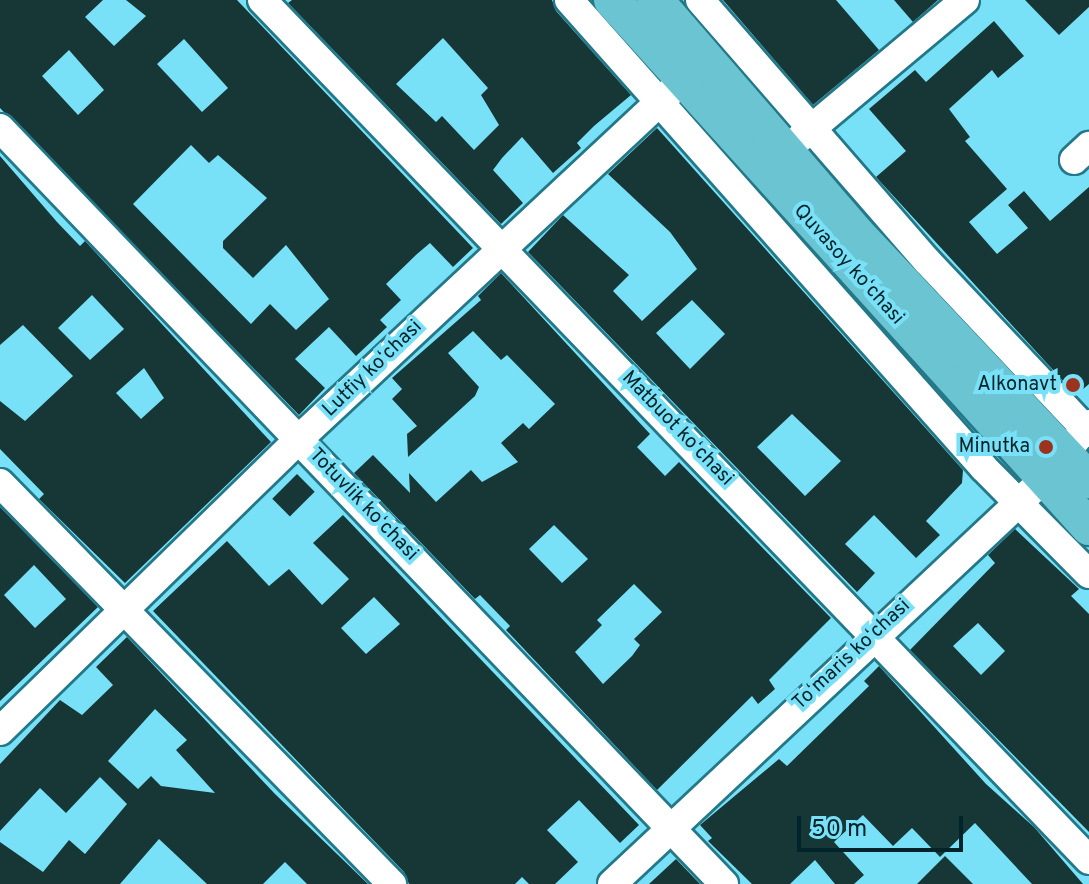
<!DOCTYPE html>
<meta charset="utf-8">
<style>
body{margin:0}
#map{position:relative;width:1089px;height:884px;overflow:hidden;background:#79e1f7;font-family:Overpass,sans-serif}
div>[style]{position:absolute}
.building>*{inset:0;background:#163736;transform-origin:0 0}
.roads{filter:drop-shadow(2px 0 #247888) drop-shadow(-2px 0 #247888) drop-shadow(0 2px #247888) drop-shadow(0 -2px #247888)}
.minor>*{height:28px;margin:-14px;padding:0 14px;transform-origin:14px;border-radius:14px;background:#fff}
.major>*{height:36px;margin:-18px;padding:0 18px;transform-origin:18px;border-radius:18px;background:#6ac4d2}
.dots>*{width:22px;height:22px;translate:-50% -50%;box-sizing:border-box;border:4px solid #79e1f7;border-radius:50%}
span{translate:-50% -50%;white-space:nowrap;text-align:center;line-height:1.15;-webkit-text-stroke:8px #79e1f7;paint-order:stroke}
.street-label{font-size:20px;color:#01242a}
.poi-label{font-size:20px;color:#01242a}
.right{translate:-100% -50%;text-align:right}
.scale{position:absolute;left:797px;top:816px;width:166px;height:36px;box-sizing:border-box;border:4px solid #01242a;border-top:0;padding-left:10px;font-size:24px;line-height:28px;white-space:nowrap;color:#01242a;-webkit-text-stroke:6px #79e1f7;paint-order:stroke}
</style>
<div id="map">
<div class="building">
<i style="clip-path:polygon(evenodd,0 0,103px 0,85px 17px,114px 46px,146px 16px,126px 0,237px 0,473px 248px,453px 267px,430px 243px,417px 254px,386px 284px,401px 300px,380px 320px,387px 327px,356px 356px,329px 327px,295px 359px,325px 388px,299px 415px,0 108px,0 0,184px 39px,228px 88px,202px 112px,157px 64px,184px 39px,0 0,69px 50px,104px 90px,78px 115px,42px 76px,69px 50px,0 0,191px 145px,209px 163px,218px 155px,267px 198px,223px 241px,223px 248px,253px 278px,286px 245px,329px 299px,296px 330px,270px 304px,251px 324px,133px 204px,191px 145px)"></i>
<i style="clip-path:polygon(evenodd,292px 0,552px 0,556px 11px,631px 95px,594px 126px,577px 143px,581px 148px,553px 173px,522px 137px,502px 158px,493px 170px,523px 203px,501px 224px,288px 3px,292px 0,443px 38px,488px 88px,481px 95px,499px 125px,474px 150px,442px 116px,436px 122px,396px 84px,443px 38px)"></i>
<i style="clip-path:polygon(723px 0,836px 0,879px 50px,813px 105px)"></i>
<i style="clip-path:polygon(894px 0,938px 0,913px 22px)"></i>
<i style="clip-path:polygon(1025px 0,1089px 0,1089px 7px,1059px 35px)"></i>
<i style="clip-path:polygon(994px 21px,1024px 56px,998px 78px,992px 70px,949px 109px,970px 137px,965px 141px,1007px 189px,969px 222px,997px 254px,1028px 228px,1008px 205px,1024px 191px,1050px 221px,1089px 187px,1089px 384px,1076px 395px,876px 177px,906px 151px,869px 109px,915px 70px,926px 82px)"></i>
<i style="clip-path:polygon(evenodd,657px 128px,963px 470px,962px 483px,926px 521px,940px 535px,916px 558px,874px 515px,845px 544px,875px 573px,857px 592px,528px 252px,563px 215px,629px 275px,613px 291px,642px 321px,697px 269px,670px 232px,608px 174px,657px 128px,692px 300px,725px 334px,690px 369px,656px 333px,692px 300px,657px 128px,792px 414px,841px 461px,805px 496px,757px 447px,792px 414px)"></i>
<i style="clip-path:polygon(evenodd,0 156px,57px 222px,80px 246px,85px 241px,271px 442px,125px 583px,39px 499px,44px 494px,0 449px,0 401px,25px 421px,73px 376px,23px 325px,0 345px,0 156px,92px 295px,124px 329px,90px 360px,58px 328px,92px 295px,0 156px,144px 368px,164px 398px,141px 419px,116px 393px,144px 368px)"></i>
<i style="clip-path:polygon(evenodd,501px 273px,650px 434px,637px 447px,665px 476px,679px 462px,831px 618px,769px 680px,775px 689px,758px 704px,752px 696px,657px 790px,506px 630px,510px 626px,480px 595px,475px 599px,354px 473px,373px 455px,410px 493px,409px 473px,436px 502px,471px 470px,482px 482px,518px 462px,501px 443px,523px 423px,529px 429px,555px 404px,507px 355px,501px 360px,473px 331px,448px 353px,479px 387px,475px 396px,408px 457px,407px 434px,417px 426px,392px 399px,402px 389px,392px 378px,481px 300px,478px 296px,501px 273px,554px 525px,588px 559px,562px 583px,529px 549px,554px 525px,501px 273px,634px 584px,662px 612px,634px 639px,640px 645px,632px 656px,603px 684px,575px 652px,602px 625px,597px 620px,634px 584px)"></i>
<i style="left:297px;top:474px;width:25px;height:35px;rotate:45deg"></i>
<i style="clip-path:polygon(evenodd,0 507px,98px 607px,0 701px,0 507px,34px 565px,66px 599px,35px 628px,4px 595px,34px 565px)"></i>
<i style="clip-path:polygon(evenodd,343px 515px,639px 825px,620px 843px,579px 800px,547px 830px,578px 862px,555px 884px,529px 884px,522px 877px,515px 884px,409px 884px,404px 872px,153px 611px,227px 541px,269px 586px,289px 569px,322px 605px,349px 579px,313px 543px,343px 515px,374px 597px,400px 624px,366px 654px,341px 628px,374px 597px)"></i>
<i style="clip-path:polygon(evenodd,1015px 529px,1079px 589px,1071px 596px,1089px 614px,1089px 832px,910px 650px,995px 563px,988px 555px,1015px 529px,978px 623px,1005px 651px,981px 675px,953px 646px,978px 623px)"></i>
<i style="clip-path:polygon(evenodd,127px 637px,275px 794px,368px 884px,307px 884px,285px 862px,263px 884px,207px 884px,159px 839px,120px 884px,0 884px,0 842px,43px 872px,69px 840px,85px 854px,127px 804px,100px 777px,66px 813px,40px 788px,0 831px,0 764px,60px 700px,82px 715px,113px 685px,96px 667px,127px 637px,155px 709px,187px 740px,176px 750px,215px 793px,161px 786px,151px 776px,138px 789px,108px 761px,155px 709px)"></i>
<i style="clip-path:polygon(879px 666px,986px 784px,1034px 827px,1083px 884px,1032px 884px,975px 823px,940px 857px,912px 828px,893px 846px,863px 815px,834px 842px,864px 875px,854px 884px,835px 884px,815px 860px,790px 884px,752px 884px,708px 841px,712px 838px,700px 825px,779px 759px,787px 766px,869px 686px,864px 681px)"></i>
<i style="clip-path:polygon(945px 856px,973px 884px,917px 884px)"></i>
<i style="clip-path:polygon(676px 859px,700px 884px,649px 884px)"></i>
</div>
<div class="roads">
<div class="minor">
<i style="left:262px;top:0;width:1193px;rotate:46.12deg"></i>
<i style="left:569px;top:0;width:625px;rotate:48.43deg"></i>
<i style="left:984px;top:468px;width:149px;rotate:45.3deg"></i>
<i style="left:700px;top:0;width:346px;rotate:49deg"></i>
<i style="left:927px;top:261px;width:236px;rotate:46.7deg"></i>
<i style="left:0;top:128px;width:1047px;rotate:46.24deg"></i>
<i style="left:800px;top:138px;width:215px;rotate:-39.9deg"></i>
<i style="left:1074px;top:160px;width:21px;rotate:-43deg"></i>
<i style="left:0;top:483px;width:561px;rotate:45.65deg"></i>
<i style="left:0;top:731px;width:419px;rotate:-44.3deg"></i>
<i style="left:300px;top:438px;width:524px;rotate:-43.07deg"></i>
<i style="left:612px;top:884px;width:592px;rotate:-43.15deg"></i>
<i style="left:1044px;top:479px;width:71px;rotate:-50.7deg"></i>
</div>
<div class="major">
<i style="left:612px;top:0;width:711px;rotate:47.85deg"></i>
<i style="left:655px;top:0;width:306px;rotate:49.2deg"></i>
<i style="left:855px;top:232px;width:341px;rotate:46.7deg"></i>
</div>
</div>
<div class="dots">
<i style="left:1073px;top:385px;background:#9c331e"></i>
<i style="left:1046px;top:447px;background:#9c331e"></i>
</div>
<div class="street-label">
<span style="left:848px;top:265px;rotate:48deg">Quvasoy koʻchasi</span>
<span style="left:373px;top:369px;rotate:-44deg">Lutfiy koʻchasi</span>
<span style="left:677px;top:429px;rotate:46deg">Matbuot koʻchasi</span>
<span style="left:363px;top:505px;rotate:46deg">Totuvlik koʻchasi</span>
<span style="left:852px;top:655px;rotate:-43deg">Toʻmaris koʻchasi</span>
</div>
<div class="poi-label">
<span class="right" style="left:1057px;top:385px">Alkonavt</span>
<span class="right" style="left:1030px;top:447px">Minutka</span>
</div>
<div class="scale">50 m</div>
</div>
